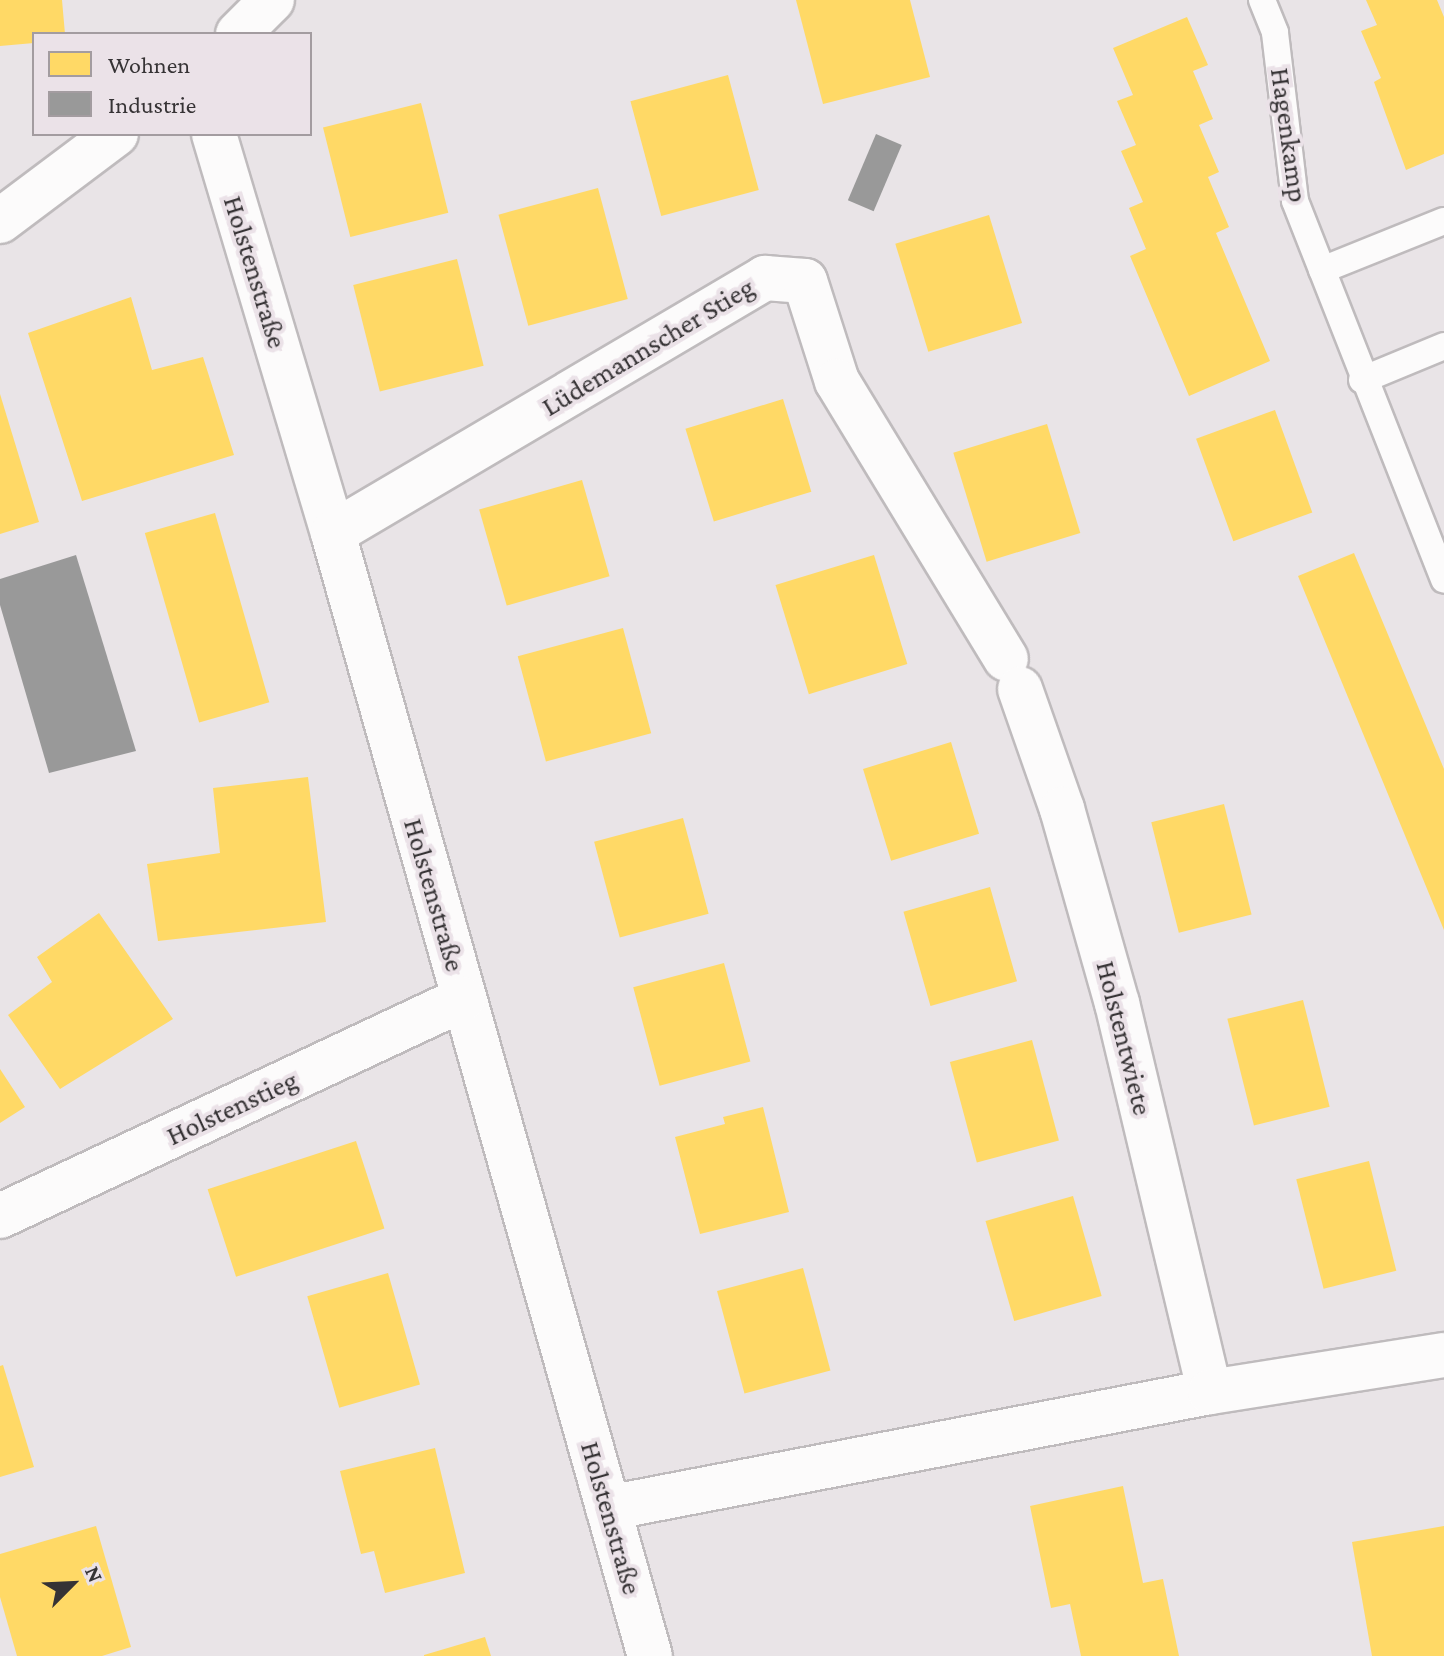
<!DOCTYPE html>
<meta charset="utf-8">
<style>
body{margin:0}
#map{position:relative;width:1444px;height:1656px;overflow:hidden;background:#e9e4e7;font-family:"Crimson Pro",serif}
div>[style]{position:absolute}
.homes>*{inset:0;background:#ffd966;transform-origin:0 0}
.industry>*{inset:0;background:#999;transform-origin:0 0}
.roads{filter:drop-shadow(2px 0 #bfbbbd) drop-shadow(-2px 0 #bfbbbd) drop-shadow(0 2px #bfbbbd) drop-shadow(0 -2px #bfbbbd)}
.lane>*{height:26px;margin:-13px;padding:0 13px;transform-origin:13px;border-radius:13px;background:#fcfbfb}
.street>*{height:44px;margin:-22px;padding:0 22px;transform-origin:22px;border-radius:22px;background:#fcfbfb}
.secondary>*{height:44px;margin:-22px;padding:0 22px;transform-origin:22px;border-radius:22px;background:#fcfbfb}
span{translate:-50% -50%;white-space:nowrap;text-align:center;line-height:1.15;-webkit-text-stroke:8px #ebe2e8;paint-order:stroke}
.street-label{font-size:28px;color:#363335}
.legend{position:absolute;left:32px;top:32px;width:280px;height:104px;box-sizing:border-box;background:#ebe2e8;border:2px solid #a39ca0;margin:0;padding:10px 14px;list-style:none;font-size:24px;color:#363335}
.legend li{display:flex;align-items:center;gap:16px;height:40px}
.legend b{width:40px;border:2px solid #a39ca0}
.north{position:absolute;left:32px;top:1544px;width:80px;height:80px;-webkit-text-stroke:6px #ebe2e8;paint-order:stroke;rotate:66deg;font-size:22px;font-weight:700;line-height:32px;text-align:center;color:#363335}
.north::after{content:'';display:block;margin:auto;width:28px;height:36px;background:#363335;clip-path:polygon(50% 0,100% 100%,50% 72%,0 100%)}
</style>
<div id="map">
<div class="homes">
<i style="clip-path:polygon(0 0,62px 0,65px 34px,34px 34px,34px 43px,0 46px)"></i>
<i style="clip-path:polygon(796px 0,910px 0,930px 77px,823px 104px)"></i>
<i style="clip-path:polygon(1366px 0,1437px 0,1444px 17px,1444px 154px,1406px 170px,1374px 82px,1381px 78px,1361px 31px,1377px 25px)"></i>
<i style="clip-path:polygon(1187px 17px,1208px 65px,1193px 71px,1213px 119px,1199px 125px,1219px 172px,1208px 177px,1229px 227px,1216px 233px,1270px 361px,1189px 396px,1130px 256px,1146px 249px,1129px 208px,1143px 202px,1121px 151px,1136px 145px,1117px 101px,1133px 95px,1113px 48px)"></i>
<i style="left:728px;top:75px;width:119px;height:101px;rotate:75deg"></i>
<i style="left:421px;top:103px;width:113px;height:101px;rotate:76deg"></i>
<i style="left:598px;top:188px;width:115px;height:103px;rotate:75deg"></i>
<i style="left:989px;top:215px;width:113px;height:98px;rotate:73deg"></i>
<i style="left:457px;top:259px;width:110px;height:107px;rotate:76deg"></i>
<i style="clip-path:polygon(131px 297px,152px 370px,203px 357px,234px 455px,82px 501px,28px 333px)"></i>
<i style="clip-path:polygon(0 394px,39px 522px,0 534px)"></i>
<i style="left:783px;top:399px;width:97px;height:102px;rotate:73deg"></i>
<i style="left:1275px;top:410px;width:109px;height:84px;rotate:70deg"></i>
<i style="left:1047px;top:424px;width:114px;height:98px;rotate:73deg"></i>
<i style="left:582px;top:480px;width:100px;height:107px;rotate:74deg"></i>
<i style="left:215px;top:513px;width:197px;height:73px;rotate:74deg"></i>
<i style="clip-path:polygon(1354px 553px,1444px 769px,1444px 930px,1298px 576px)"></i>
<i style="left:874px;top:555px;width:114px;height:103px;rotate:73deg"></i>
<i style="left:623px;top:628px;width:109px;height:109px;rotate:75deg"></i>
<i style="left:951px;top:742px;width:96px;height:92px;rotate:73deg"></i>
<i style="clip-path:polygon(308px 777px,326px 922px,158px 941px,147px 864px,220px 853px,213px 788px)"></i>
<i style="left:1224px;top:804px;width:114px;height:75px;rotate:76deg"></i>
<i style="left:683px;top:818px;width:99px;height:92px;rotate:75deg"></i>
<i style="left:990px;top:887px;width:98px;height:90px;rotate:74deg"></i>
<i style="clip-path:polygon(99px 913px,173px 1019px,60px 1089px,8px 1015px,52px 982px,37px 957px)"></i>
<i style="left:724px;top:963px;width:102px;height:94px;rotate:75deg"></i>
<i style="left:1303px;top:1000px;width:110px;height:78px;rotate:76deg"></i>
<i style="left:1032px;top:1040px;width:104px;height:85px;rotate:75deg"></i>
<i style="clip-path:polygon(0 1069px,25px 1107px,0 1123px)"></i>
<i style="clip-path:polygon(763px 1107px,789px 1212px,700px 1234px,675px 1137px,725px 1124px,723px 1117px)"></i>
<i style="left:356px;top:1141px;width:92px;height:156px;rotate:72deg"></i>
<i style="left:1369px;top:1161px;width:113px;height:75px;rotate:76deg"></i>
<i style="left:1073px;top:1196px;width:104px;height:91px;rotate:74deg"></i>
<i style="left:803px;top:1268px;width:106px;height:89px;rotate:75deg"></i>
<i style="left:388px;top:1273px;width:116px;height:84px;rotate:74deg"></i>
<i style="clip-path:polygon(3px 1365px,34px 1467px,0 1477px,0 1366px)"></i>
<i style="clip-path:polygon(435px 1448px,465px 1573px,385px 1593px,374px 1551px,361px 1554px,340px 1471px)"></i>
<i style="clip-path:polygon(1123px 1486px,1143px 1583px,1163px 1579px,1179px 1656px,1081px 1656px,1070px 1604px,1051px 1608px,1030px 1506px)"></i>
<i style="clip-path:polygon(96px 1526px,131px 1647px,102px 1656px,17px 1656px,0 1597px,0 1554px)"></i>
<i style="clip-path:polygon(1444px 1526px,1444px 1656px,1372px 1656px,1352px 1542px)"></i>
<i style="clip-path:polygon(485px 1637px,491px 1656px,424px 1656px,424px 1655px)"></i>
</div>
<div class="industry">
<i style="left:876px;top:134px;width:28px;height:72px;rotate:23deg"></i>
<i style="clip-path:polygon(76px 555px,136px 751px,49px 773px,0 605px,0 579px)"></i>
</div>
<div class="roads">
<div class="lane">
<i style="left:1262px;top:0;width:35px;rotate:68deg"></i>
<i style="left:1275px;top:33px;width:169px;rotate:83.2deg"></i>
<i style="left:1295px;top:201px;width:407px;rotate:68.5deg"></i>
<i style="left:1322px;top:270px;width:131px;rotate:-21.9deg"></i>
<i style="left:1362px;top:380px;width:89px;rotate:-22.5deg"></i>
</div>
<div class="street">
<i style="left:214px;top:134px;width:416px;rotate:73.4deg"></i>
<i style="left:333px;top:533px;width:1167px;rotate:74.24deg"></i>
<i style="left:333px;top:533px;width:502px;rotate:-30.55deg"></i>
<i style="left:765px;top:278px;width:40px;rotate:4.3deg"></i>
<i style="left:805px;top:281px;width:105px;rotate:72.3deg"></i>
<i style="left:837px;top:381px;width:325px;rotate:58.7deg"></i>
<i style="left:1020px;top:689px;width:127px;rotate:70.7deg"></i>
<i style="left:1062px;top:809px;width:202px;rotate:74.2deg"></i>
<i style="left:1117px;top:1003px;width:400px;rotate:76.6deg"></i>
<i style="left:0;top:1216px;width:511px;rotate:-25.11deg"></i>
<i style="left:608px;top:1508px;width:613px;rotate:-10.91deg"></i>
<i style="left:1210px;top:1392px;width:237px;rotate:-9deg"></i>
</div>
<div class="secondary">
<i style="left:238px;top:34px;width:48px;rotate:-45deg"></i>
<i style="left:0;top:221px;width:145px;rotate:-36.9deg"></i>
</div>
</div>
<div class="street-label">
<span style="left:1289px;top:135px;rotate:82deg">Hagenkamp</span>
<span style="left:255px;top:272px;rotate:73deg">Holstenstraße</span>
<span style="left:648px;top:347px;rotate:-31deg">Lüdemannscher Stieg</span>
<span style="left:434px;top:895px;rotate:74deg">Holstenstraße</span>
<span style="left:1124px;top:1038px;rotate:76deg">Holstentwiete</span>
<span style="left:232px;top:1108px;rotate:-25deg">Holstenstieg</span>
<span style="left:611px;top:1518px;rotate:74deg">Holstenstraße</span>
</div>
<ul class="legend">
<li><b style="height:22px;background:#ffd966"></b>Wohnen</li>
<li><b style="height:22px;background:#999"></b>Industrie</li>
</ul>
<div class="north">N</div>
</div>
